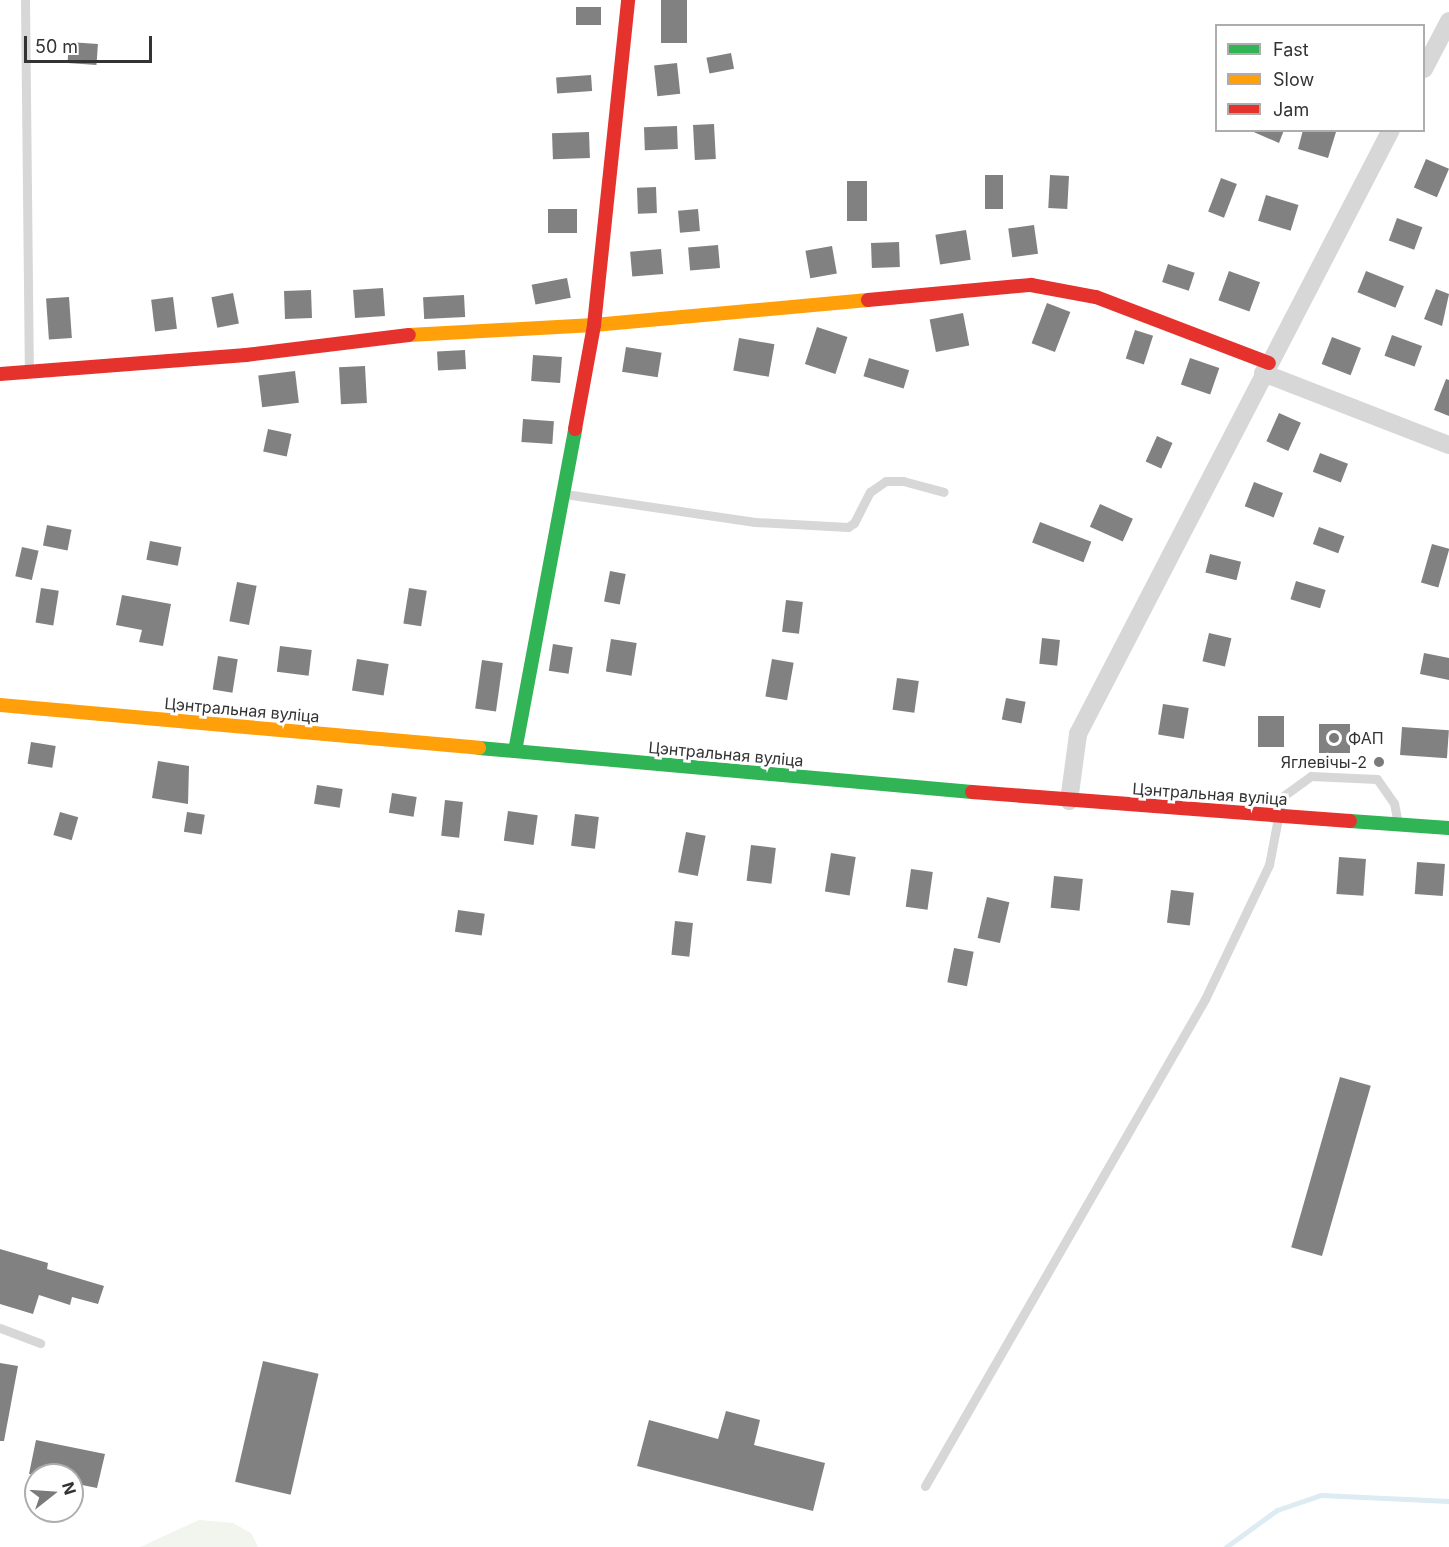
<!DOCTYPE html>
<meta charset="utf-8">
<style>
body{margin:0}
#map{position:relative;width:1449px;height:1547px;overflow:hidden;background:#fff;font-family:Inter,sans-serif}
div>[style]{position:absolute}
.green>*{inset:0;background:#f1f5ed}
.stream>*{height:5px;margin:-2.5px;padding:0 2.5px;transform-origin:2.5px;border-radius:2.5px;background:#ddebf3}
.building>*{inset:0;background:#818181;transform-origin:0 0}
.lane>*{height:9px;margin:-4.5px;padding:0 4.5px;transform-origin:4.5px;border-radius:4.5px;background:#d7d7d7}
.street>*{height:18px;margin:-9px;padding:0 9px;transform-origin:9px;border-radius:9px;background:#d7d7d7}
.fast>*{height:14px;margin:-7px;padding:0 7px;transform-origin:7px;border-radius:7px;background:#30b455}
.slow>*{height:14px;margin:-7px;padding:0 7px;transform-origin:7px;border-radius:7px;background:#ff9f0a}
.jam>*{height:14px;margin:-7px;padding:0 7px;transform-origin:7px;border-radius:7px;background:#e5322d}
.dots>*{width:16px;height:16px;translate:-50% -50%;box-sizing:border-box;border:3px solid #fff;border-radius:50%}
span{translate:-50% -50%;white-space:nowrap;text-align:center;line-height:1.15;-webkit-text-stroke:6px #fff;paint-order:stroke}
.street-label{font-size:16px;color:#333}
.poi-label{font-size:16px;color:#333}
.left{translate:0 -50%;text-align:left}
.right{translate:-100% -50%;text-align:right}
.legend{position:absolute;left:1215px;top:24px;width:210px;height:108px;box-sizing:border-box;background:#fff;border:2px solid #adadad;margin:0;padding:8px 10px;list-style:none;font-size:18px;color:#333}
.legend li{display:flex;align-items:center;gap:12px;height:30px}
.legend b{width:30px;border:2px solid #adadad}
.north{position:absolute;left:24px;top:1463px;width:60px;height:60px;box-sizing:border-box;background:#fff;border:2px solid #adadad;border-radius:50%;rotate:73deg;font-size:16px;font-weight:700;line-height:24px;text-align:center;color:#333}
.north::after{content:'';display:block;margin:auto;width:21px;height:27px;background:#7a7a7a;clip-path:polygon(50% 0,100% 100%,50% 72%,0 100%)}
.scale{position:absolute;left:24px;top:36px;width:128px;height:27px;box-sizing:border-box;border:3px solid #333;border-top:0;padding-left:8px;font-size:18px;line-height:21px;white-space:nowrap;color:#333;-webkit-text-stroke:4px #fff;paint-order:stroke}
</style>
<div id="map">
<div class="green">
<i style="clip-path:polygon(199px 1520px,233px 1523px,251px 1533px,258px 1547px,140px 1547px)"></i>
</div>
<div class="stream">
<i style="left:1226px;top:1547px;width:63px;rotate:-36deg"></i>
<i style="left:1277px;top:1510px;width:46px;rotate:-18.8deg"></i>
<i style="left:1321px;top:1495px;width:128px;rotate:2.7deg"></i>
</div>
<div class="building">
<i style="left:661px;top:0;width:26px;height:43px"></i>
<i style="left:576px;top:7px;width:25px;height:18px"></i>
<i style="left:69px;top:42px;width:29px;height:21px;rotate:4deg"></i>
<i style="left:731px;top:53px;width:16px;height:25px;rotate:79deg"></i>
<i style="left:677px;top:63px;width:31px;height:23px;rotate:84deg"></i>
<i style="left:591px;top:75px;width:16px;height:35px;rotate:86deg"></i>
<i style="left:714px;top:124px;width:35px;height:21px;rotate:87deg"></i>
<i style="left:677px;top:126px;width:23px;height:33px;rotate:88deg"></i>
<i style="clip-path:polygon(1249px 130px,1284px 130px,1279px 143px)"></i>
<i style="clip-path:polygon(1303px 130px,1336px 132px,1328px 158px,1298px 149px)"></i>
<i style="left:589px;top:132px;width:26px;height:37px;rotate:88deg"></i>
<i style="left:1426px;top:159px;width:25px;height:31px;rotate:23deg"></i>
<i style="left:985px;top:175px;width:18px;height:34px"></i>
<i style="left:1050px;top:175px;width:19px;height:33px;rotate:3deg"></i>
<i style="left:1221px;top:178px;width:17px;height:36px;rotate:21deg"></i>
<i style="left:847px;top:181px;width:20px;height:40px"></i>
<i style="left:656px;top:187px;width:26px;height:19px;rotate:88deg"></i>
<i style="left:1266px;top:195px;width:34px;height:27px;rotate:17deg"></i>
<i style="left:548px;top:209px;width:29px;height:24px"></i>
<i style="left:698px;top:209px;width:22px;height:20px;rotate:85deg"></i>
<i style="left:1397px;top:218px;width:27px;height:24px;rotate:20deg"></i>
<i style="left:1034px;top:225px;width:29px;height:26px;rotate:82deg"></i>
<i style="left:966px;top:230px;width:30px;height:31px;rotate:81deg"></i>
<i style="left:899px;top:242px;width:25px;height:28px;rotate:88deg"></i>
<i style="left:718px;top:245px;width:23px;height:30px;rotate:85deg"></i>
<i style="left:832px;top:246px;width:28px;height:27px;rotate:80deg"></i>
<i style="left:661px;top:249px;width:25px;height:31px;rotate:85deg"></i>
<i style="left:1168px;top:264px;width:28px;height:19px;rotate:18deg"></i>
<i style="left:1229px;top:271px;width:33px;height:31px;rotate:20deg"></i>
<i style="left:1366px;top:271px;width:41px;height:23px;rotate:22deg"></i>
<i style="left:567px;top:278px;width:20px;height:36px;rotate:79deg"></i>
<i style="left:383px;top:288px;width:28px;height:30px;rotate:86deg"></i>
<i style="clip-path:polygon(1436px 289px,1449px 294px,1442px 326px,1424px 319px)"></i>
<i style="left:311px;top:290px;width:28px;height:27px;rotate:88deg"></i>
<i style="left:233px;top:293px;width:31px;height:22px;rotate:79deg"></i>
<i style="left:464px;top:295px;width:22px;height:41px;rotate:87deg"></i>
<i style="left:69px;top:297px;width:41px;height:23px;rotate:86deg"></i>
<i style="left:173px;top:297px;width:32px;height:22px;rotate:83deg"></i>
<i style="left:1047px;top:303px;width:25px;height:43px;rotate:21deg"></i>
<i style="left:963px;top:313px;width:33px;height:34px;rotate:79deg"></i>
<i style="left:817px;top:327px;width:32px;height:39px;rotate:18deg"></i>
<i style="left:1135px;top:330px;width:19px;height:30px;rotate:18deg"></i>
<i style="left:1392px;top:335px;width:32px;height:22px;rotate:20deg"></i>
<i style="left:1332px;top:337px;width:31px;height:29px;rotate:21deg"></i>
<i style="left:739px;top:338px;width:36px;height:33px;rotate:10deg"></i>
<i style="left:626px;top:347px;width:36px;height:25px;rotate:9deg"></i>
<i style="left:465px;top:350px;width:19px;height:28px;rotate:87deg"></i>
<i style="left:533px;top:355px;width:29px;height:26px;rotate:4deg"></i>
<i style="left:869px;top:358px;width:42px;height:19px;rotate:17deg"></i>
<i style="left:1190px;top:358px;width:31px;height:28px;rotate:19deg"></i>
<i style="left:365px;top:366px;width:37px;height:26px;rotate:87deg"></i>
<i style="left:295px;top:371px;width:32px;height:37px;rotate:83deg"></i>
<i style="clip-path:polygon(1446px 379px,1449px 380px,1449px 416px,1434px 410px)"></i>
<i style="left:1279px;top:413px;width:24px;height:31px;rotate:24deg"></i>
<i style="left:523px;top:419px;width:31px;height:23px;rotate:4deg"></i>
<i style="left:268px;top:429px;width:24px;height:23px;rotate:12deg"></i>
<i style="left:1157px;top:436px;width:17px;height:28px;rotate:24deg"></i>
<i style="left:1320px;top:453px;width:30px;height:20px;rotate:21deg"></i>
<i style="left:1254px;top:482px;width:31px;height:26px;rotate:21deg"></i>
<i style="left:1100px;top:504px;width:36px;height:25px;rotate:24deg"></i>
<i style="left:1040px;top:522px;width:55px;height:22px;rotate:21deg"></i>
<i style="left:47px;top:525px;width:25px;height:21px;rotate:11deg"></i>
<i style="left:1319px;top:527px;width:27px;height:18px;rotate:20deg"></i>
<i style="left:150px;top:541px;width:32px;height:19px;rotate:11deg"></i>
<i style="left:1432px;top:544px;width:18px;height:40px;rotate:16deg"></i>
<i style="left:22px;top:547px;width:17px;height:30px;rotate:13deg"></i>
<i style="left:1210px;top:554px;width:32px;height:19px;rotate:14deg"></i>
<i style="left:610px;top:571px;width:16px;height:31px;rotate:11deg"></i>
<i style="left:1296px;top:581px;width:31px;height:19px;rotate:17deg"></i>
<i style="left:237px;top:582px;width:20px;height:40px;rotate:11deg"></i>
<i style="left:41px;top:588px;width:18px;height:35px;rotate:9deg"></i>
<i style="left:409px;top:588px;width:18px;height:36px;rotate:9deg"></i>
<i style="clip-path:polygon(122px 595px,171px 604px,163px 646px,139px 642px,142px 630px,116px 625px)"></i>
<i style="left:786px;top:600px;width:17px;height:32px;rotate:7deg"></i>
<i style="left:1209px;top:633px;width:23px;height:29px;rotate:13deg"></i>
<i style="left:1042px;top:638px;width:18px;height:26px;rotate:6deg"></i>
<i style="left:611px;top:639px;width:26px;height:33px;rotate:9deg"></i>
<i style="left:553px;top:644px;width:20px;height:27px;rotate:9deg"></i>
<i style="left:280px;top:646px;width:32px;height:26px;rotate:7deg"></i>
<i style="clip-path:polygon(1424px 653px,1449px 658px,1449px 680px,1420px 674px)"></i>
<i style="left:218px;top:656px;width:20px;height:34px;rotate:9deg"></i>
<i style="left:357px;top:659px;width:32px;height:32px;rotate:9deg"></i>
<i style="left:772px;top:659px;width:22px;height:38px;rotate:10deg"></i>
<i style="left:482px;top:660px;width:21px;height:49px;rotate:8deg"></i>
<i style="left:897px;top:678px;width:22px;height:32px;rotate:8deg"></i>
<i style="left:1006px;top:698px;width:20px;height:22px;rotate:11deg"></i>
<i style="left:1163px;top:704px;width:26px;height:31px;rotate:9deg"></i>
<i style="left:1258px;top:716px;width:26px;height:31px"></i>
<i style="left:1319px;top:724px;width:31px;height:29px"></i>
<i style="left:1402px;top:727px;width:47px;height:28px;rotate:4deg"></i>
<i style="left:31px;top:742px;width:25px;height:22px;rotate:9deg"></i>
<i style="clip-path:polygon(158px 761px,189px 766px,188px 804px,152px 798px)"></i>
<i style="left:317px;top:785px;width:26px;height:19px;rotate:9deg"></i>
<i style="left:392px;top:793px;width:25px;height:20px;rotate:9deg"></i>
<i style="left:445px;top:800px;width:18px;height:36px;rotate:6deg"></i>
<i style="left:508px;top:811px;width:30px;height:30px;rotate:8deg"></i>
<i style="left:60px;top:812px;width:19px;height:24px;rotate:16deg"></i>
<i style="left:187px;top:812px;width:18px;height:20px;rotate:9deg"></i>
<i style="left:575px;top:814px;width:24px;height:32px;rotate:7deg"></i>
<i style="left:686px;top:832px;width:20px;height:41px;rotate:11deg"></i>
<i style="left:751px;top:845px;width:25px;height:36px;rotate:7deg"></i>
<i style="left:831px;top:853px;width:25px;height:39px;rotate:9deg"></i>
<i style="left:1339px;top:857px;width:27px;height:37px;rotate:4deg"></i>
<i style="left:1417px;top:862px;width:28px;height:32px;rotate:4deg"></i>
<i style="left:911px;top:869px;width:22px;height:38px;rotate:8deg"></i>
<i style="left:1054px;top:876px;width:29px;height:32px;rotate:6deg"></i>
<i style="left:1171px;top:890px;width:23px;height:33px;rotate:7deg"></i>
<i style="left:987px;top:897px;width:23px;height:42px;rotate:13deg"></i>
<i style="left:458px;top:910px;width:27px;height:22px;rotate:8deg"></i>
<i style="left:675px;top:921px;width:18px;height:34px;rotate:6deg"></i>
<i style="left:954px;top:948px;width:20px;height:35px;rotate:11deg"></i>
<i style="left:1340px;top:1077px;width:32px;height:177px;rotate:16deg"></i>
<i style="clip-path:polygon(0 1249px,48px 1263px,47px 1269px,104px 1286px,98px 1304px,72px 1297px,70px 1305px,39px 1295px,33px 1314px,0 1304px)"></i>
<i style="left:263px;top:1361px;width:57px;height:124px;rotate:13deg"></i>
<i style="clip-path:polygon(0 1363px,18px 1366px,4px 1441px,0 1441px)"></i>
<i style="clip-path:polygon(726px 1411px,760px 1420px,754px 1445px,825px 1463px,813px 1511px,637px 1466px,649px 1420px,718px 1439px)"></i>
<i style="clip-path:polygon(36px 1440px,105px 1454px,97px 1488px,72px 1483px,72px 1475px,29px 1474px)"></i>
</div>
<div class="lane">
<i style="left:25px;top:0;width:370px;rotate:89.4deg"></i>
<i style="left:565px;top:494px;width:192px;rotate:8.4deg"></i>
<i style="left:755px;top:522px;width:93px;rotate:3.1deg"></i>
<i style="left:848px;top:527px;width:7px;rotate:-34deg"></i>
<i style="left:854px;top:523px;width:35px;rotate:-63deg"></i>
<i style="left:870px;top:492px;width:19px;rotate:-35deg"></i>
<i style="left:886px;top:481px;width:17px"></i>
<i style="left:903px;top:481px;width:42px;rotate:15deg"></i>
<i style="left:0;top:1328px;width:43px;rotate:20.6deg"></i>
<i style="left:925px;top:1486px;width:562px;rotate:-60.1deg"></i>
<i style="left:1205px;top:999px;width:148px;rotate:-64.5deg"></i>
<i style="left:1269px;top:865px;width:69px;rotate:-79.2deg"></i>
<i style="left:1282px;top:797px;width:36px;rotate:-36deg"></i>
<i style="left:1311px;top:776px;width:66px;rotate:2.6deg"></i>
<i style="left:1377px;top:779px;width:29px;rotate:55deg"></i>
<i style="left:1394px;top:803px;width:21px;rotate:79deg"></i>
</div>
<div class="street">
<i style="left:1424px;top:69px;width:54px;rotate:-62.5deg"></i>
<i style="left:1263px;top:373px;width:199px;rotate:21.2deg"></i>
<i style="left:1069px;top:801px;width:68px;rotate:-82.3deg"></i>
<i style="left:1078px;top:734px;width:680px;rotate:-62.61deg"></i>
</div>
<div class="fast">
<i style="left:479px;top:748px;width:495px;rotate:5.1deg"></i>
<i style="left:515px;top:751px;width:328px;rotate:-79.4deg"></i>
<i style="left:1350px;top:821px;width:99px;rotate:4deg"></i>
</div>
<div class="slow">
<i style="left:409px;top:335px;width:185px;rotate:-3.1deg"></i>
<i style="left:594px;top:325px;width:275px;rotate:-5.2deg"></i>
<i style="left:0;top:705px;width:481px;rotate:5.1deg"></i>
</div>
<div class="jam">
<i style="left:868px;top:300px;width:164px;rotate:-5.3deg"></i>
<i style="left:1031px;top:285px;width:66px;rotate:10.5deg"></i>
<i style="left:1096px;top:297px;width:185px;rotate:20.9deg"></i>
<i style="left:0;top:374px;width:247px;rotate:-4.4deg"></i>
<i style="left:246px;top:355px;width:164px;rotate:-7deg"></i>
<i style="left:575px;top:429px;width:106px;rotate:-79.6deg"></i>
<i style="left:594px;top:325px;width:327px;rotate:-84deg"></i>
<i style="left:972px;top:792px;width:379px;rotate:4.4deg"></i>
</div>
<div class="dots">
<i style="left:1334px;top:738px;background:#7a7a7a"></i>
<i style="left:1379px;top:762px;background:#7a7a7a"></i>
</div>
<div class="street-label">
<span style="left:242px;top:710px;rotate:5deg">Цэнтральная вуліца</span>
<span style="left:726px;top:754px;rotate:5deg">Цэнтральная вуліца</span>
<span style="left:1210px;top:794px;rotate:4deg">Цэнтральная вуліца</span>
</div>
<div class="poi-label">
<span class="left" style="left:1348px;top:738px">ФАП</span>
<span class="right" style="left:1367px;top:762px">Яглевічы-2</span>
</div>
<ul class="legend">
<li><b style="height:8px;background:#30b455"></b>Fast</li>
<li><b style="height:8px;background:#ff9f0a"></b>Slow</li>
<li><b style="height:8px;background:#e5322d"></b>Jam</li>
</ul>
<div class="north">N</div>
<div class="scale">50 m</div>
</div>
